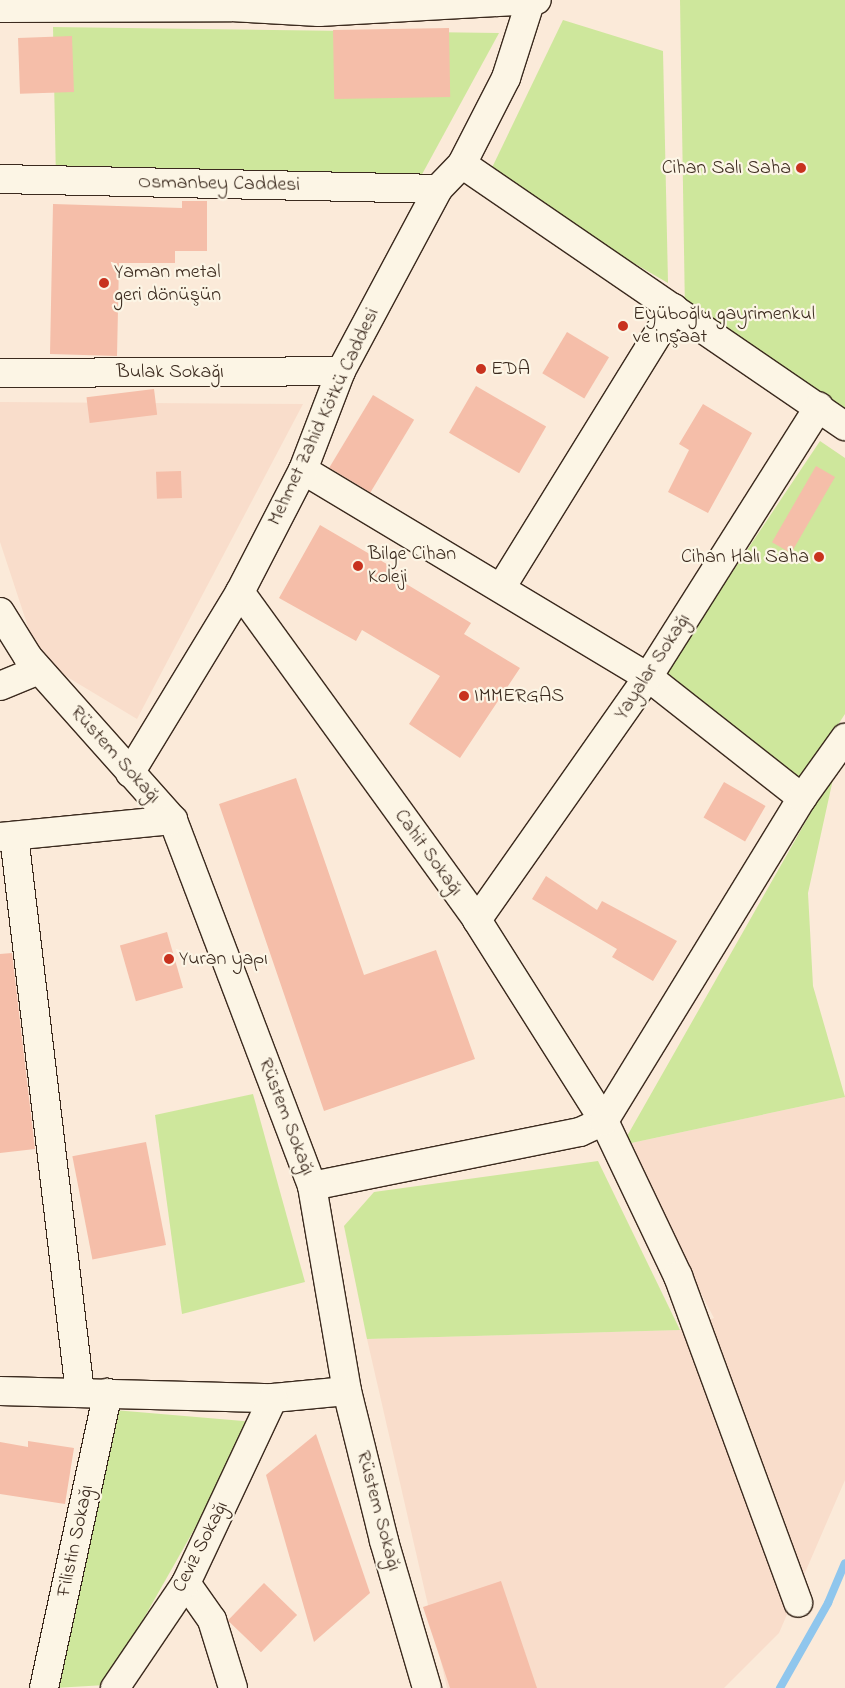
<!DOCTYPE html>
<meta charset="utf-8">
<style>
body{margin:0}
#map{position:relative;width:845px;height:1688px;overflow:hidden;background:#fbead9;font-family:"Indie Flower",sans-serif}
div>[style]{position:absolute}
.built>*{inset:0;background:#f9ddcb}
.green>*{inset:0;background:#cee79c}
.stream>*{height:8px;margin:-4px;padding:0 4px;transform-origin:4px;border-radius:4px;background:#8fc6ed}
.building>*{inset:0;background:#f5bea9;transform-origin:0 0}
.roads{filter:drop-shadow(1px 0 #3b2a1e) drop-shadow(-1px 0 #3b2a1e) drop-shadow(0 1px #3b2a1e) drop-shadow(0 -1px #3b2a1e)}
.minor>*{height:28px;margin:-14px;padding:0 14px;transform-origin:14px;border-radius:14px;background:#fcf5e5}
.dots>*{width:14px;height:14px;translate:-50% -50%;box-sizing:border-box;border:2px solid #fcf5e5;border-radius:50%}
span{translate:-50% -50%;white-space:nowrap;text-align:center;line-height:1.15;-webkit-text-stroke:4.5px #fcf5e5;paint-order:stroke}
.poi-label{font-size:20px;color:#3b2a1e}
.right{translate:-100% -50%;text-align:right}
.left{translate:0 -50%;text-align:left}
.street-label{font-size:20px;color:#3b2a1e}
</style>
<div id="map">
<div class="built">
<i style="clip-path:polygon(0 402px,303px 404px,137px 719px,39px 660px,0 542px)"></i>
<i style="clip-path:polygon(845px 1097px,845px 1480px,779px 1633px,724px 1688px,447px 1688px,367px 1339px,680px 1330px,714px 1318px,622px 1145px)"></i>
</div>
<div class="green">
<i style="clip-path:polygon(680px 0,845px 0,845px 416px,685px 312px)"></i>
<i style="clip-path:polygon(563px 20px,663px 51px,668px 283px,487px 178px)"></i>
<i style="clip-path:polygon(53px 27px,499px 33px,420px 178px,56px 181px)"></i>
<i style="clip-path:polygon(820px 441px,845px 458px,845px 714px,802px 779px,658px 683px)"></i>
<i style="clip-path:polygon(835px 770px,808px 893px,813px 986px,845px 1097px,622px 1145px)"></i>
<i style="clip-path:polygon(253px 1094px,305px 1282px,182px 1314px,155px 1115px)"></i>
<i style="clip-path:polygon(598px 1161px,680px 1330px,367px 1339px,344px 1226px,374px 1192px)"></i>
<i style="clip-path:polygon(114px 1410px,255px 1422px,106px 1685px,54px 1688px)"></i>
</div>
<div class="stream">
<i style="left:780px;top:1688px;width:98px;rotate:-60.5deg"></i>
<i style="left:828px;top:1603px;width:43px;rotate:-67deg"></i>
</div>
<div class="building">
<i style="left:449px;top:28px;width:69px;height:116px;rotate:89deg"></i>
<i style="left:72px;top:36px;width:56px;height:54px;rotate:88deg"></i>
<i style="clip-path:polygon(182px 201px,207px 201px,207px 251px,175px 251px,175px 263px,119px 263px,117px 356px,50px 354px,53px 204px,182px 208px)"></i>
<i style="left:567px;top:332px;width:49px;height:48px;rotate:31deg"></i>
<i style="left:476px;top:386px;width:81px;height:54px;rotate:30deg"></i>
<i style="left:154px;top:389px;width:26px;height:68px;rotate:83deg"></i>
<i style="left:373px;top:395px;width:48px;height:85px;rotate:31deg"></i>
<i style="clip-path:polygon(703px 404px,752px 433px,708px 513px,668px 492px,689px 450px,679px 444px)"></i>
<i style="left:816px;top:466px;width:22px;height:88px;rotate:30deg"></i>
<i style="left:181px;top:471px;width:27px;height:25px;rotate:88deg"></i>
<i style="clip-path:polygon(320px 525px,397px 570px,393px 576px,471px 623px,464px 634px,520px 668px,460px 758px,409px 724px,440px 676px,362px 630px,356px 641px,279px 598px)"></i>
<i style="clip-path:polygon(296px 778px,364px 975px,436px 950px,475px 1059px,324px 1111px,219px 804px)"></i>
<i style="left:724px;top:782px;width:48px;height:41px;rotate:30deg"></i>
<i style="clip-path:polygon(546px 876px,597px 910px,602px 901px,677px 941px,653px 981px,612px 957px,617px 949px,532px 899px)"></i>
<i style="left:167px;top:932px;width:58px;height:49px;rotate:74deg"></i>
<i style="clip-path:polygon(12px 953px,35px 1149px,0 1153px,0 954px)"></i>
<i style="left:146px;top:1142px;width:105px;height:75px;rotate:79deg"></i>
<i style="clip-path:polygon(316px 1434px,370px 1593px,314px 1642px,266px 1475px)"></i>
<i style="clip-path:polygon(28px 1441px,74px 1448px,65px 1504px,0 1494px,0 1442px,28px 1447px)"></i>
<i style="clip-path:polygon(501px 1581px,537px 1688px,450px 1688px,423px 1607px)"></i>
<i style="left:264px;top:1583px;width:46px;height:52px;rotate:44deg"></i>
</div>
<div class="roads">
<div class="minor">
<i style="left:0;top:8px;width:231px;rotate:-0.2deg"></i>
<i style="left:231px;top:7px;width:88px;rotate:3.3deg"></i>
<i style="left:319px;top:12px;width:218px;rotate:-3.2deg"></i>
<i style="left:462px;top:164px;width:464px;rotate:34.4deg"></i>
<i style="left:0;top:179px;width:438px;rotate:1.3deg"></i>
<i style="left:0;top:373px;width:341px;rotate:-0.3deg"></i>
<i style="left:303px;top:470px;width:402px;rotate:31deg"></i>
<i style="left:648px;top:677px;width:196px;rotate:38.2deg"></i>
<i style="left:501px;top:588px;width:329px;rotate:-58.3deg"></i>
<i style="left:240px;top:592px;width:405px;rotate:54.1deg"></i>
<i style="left:477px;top:920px;width:238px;rotate:57.7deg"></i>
<i style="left:604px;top:1121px;width:172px;rotate:64.5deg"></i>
<i style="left:678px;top:1276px;width:348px;rotate:69.8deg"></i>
<i style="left:0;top:612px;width:53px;rotate:58.1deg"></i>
<i style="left:28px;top:657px;width:218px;rotate:48.3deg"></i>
<i style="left:173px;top:820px;width:392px;rotate:69.2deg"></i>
<i style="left:312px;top:1186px;width:208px;rotate:80.3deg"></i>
<i style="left:347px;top:1391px;width:154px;rotate:76.1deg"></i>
<i style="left:384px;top:1541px;width:153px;rotate:73.7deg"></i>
<i style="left:0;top:686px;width:42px;rotate:-22.3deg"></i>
<i style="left:130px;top:773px;width:212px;rotate:-58.7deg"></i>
<i style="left:240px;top:592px;width:137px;rotate:-62.7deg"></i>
<i style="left:303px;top:470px;width:106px;rotate:-69deg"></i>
<i style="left:341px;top:371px;width:206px;rotate:-61.9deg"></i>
<i style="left:438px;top:189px;width:35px;rotate:-46deg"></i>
<i style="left:462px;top:164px;width:97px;rotate:-62.9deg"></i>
<i style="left:506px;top:78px;width:79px;rotate:-72.3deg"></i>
<i style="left:14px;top:836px;width:561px;rotate:83.24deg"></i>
<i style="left:0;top:837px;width:174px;rotate:-5.6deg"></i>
<i style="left:477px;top:920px;width:297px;rotate:-54.9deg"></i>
<i style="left:648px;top:677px;width:320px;rotate:-57.7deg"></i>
<i style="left:312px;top:1186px;width:273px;rotate:-11.4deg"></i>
<i style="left:580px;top:1132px;width:26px;rotate:-25deg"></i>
<i style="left:604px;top:1121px;width:379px;rotate:-58.5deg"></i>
<i style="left:802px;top:798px;width:74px;rotate:-54.4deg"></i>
<i style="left:0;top:1391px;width:273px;rotate:1.5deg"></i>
<i style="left:273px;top:1398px;width:74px;rotate:-5.4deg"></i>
<i style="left:186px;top:1583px;width:45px;rotate:54.9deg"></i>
<i style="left:212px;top:1620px;width:71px;rotate:72.8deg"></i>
<i style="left:44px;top:1688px;width:302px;rotate:-77.8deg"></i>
<i style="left:115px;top:1688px;width:127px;rotate:-55.9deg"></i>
<i style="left:186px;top:1583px;width:204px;rotate:-64.8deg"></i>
</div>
</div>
<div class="dots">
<i style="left:801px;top:168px;background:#c8321e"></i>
<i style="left:104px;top:283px;background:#c8321e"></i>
<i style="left:623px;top:326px;background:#c8321e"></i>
<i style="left:481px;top:369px;background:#c8321e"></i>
<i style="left:819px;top:557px;background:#c8321e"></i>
<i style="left:358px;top:566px;background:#c8321e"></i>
<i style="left:464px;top:696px;background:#c8321e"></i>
<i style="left:169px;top:959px;background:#c8321e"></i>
</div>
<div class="poi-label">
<span class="right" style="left:791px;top:168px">Cihan Salı Saha</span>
<span class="left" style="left:114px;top:284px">Yaman metal<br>geri dönüşün</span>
<span class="left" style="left:633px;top:326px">Eyüboğlu gayrimenkul<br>ve inşaat</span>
<span class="left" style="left:491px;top:369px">EDA</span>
<span class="left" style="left:368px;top:566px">Bilge Cihan<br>Koleji</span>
<span class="right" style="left:809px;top:557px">Cihan Halı Saha</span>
<span class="left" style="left:474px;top:696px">IMMERGAS</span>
<span class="left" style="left:179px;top:959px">Yuran yapı</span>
</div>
<div class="street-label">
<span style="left:219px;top:184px;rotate:1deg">Osmanbey Caddesi</span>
<span style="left:170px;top:372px">Bulak Sokağı</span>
<span style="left:324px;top:417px;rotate:-65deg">Mehmet Zahid Kötkü Caddesi</span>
<span style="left:653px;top:667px;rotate:-57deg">Yayalar Sokağı</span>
<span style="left:115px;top:755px;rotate:48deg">Rüstem Sokağı</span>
<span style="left:428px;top:853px;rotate:54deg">Cahit Sokağı</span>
<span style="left:286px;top:1117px;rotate:69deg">Rüstem Sokağı</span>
<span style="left:378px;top:1511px;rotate:75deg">Rüstem Sokağı</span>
<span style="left:76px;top:1541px;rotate:-78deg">Filistin Sokağı</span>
<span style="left:201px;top:1547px;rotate:-63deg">Ceviz Sokağı</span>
</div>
</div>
